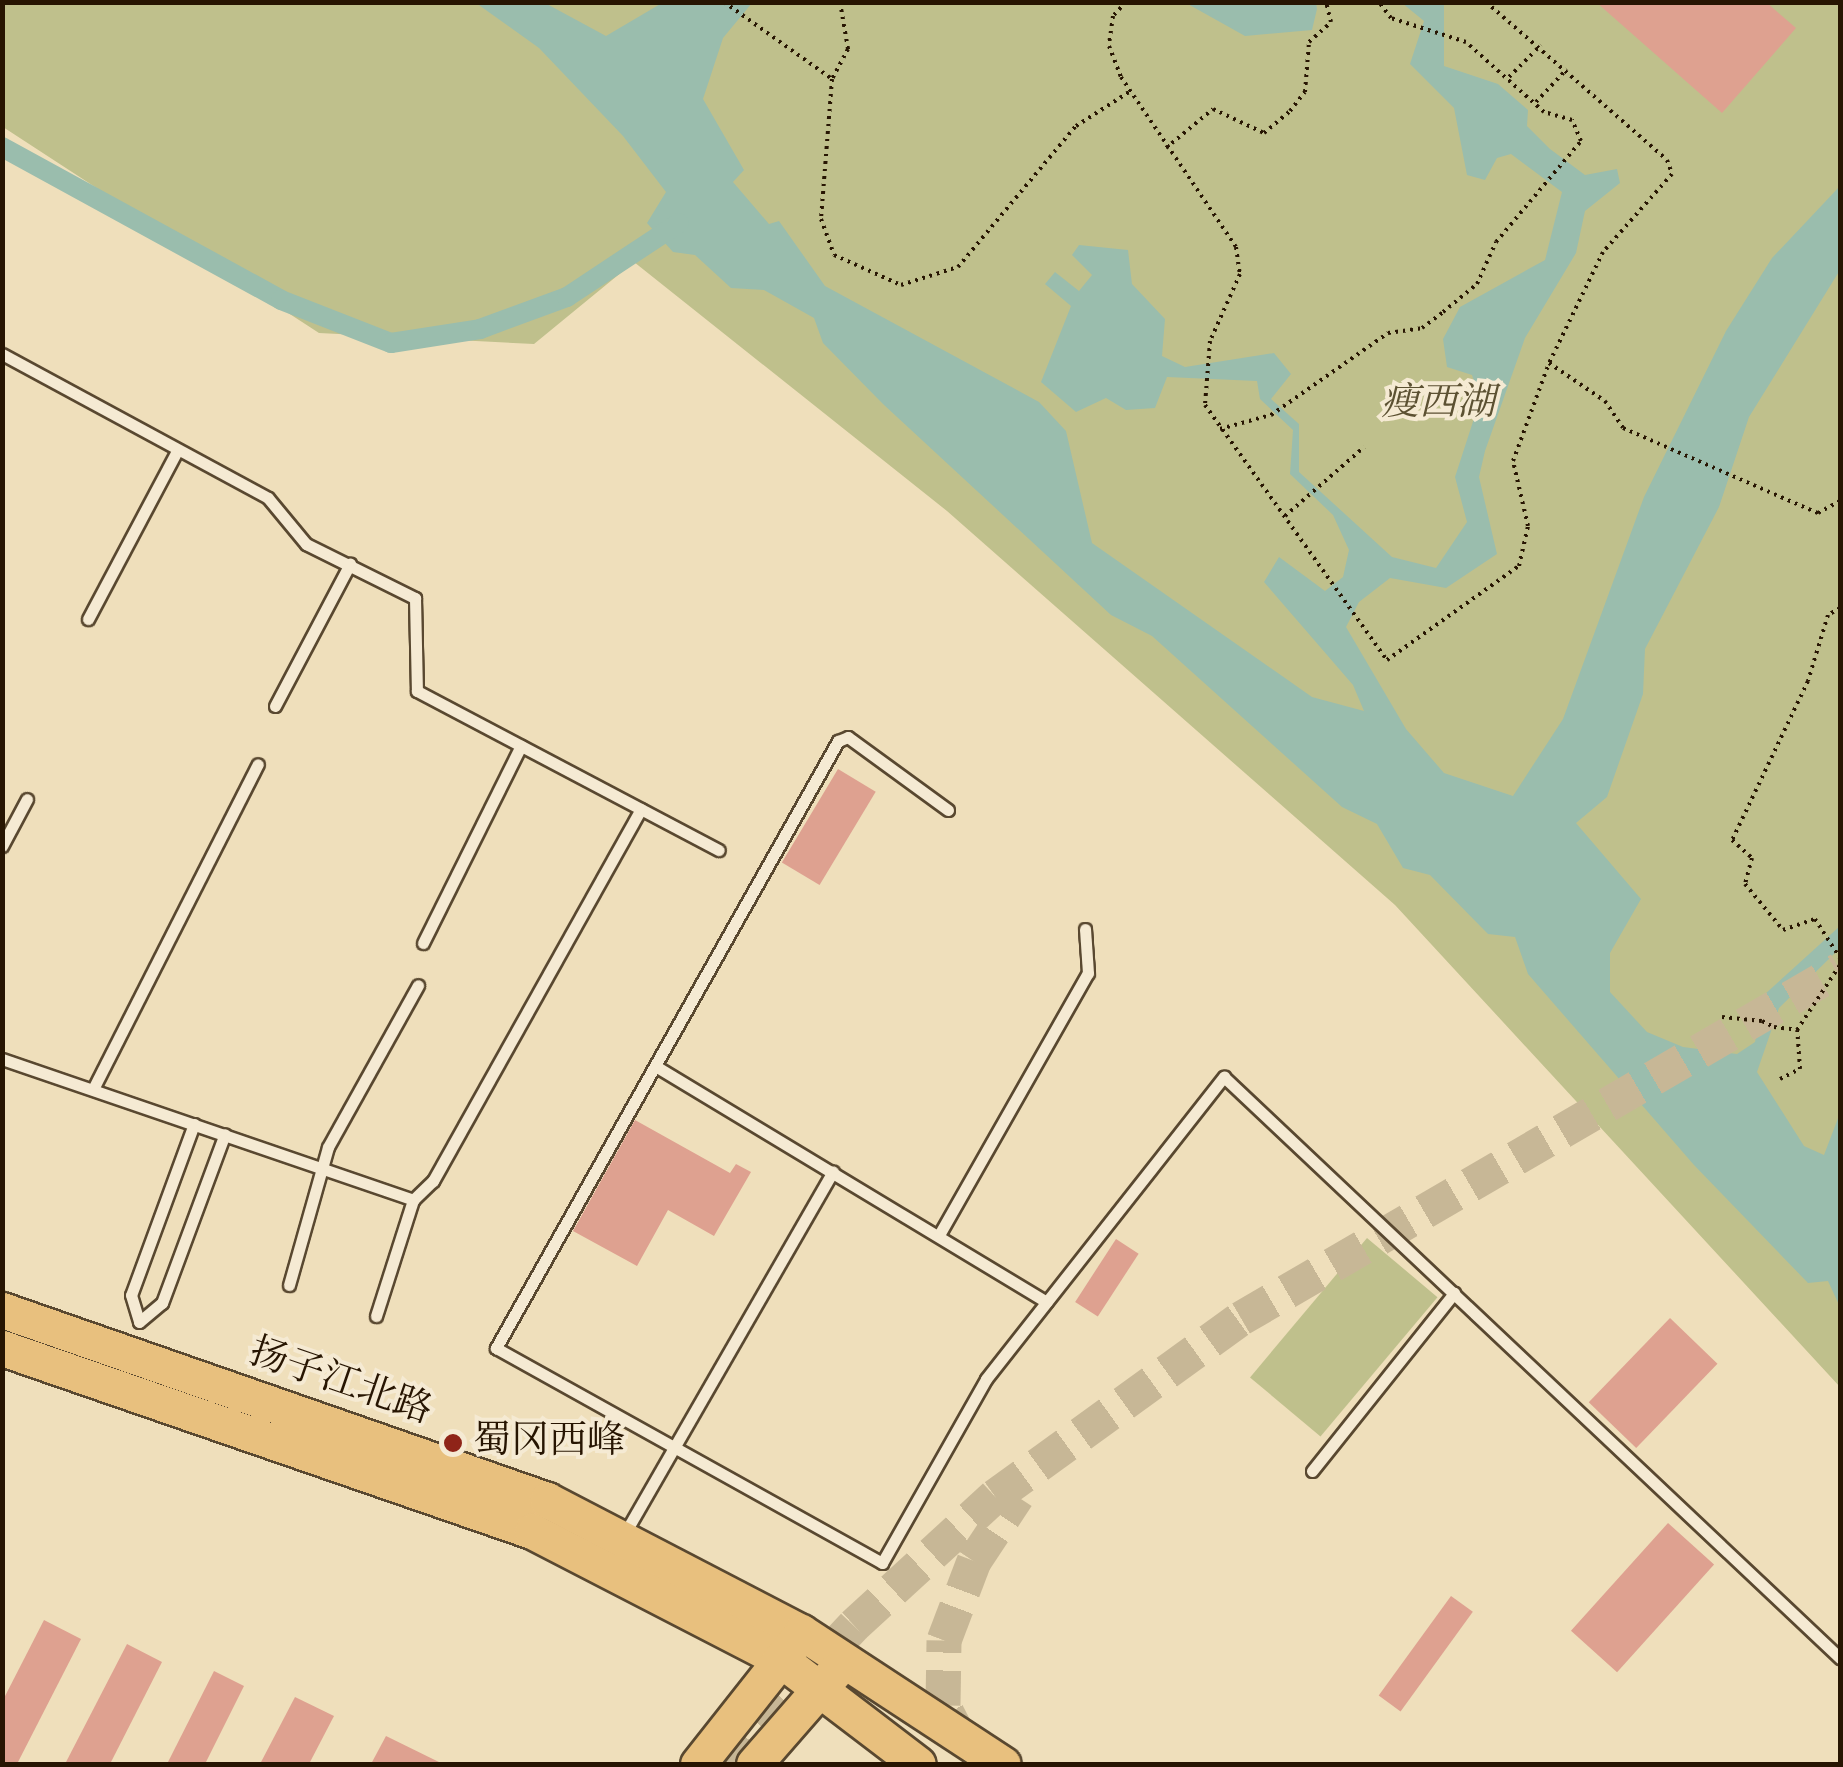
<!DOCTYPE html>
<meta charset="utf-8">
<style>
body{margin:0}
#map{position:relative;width:1843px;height:1767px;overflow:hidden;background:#efdfbb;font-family:Vollkorn,"Noto Serif SC",serif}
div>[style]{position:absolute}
.green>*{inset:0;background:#bfc08c;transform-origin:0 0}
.water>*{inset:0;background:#9abdad}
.canal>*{height:20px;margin:-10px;padding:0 10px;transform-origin:10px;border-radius:10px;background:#9abdad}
.building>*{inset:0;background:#dea190;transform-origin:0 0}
.primary-tunnel>*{height:35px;margin-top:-17.5px;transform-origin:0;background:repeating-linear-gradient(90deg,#c7b796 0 35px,transparent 0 53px)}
.path>*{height:4px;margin-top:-2px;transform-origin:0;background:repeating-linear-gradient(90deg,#271502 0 2.5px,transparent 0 7.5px)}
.roads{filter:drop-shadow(2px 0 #594830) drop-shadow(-2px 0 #594830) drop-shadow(0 2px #594830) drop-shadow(0 -2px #594830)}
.lane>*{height:11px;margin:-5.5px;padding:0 5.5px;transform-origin:5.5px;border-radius:5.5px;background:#f5ead3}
.primary>*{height:35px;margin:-17.5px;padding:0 17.5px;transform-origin:17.5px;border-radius:17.5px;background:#e8c07e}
.path-bridge>*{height:4px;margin-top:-2px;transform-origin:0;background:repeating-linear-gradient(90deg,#271502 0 2.5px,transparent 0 7.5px)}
.dots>*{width:28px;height:28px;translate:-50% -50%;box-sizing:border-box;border:5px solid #f5ead3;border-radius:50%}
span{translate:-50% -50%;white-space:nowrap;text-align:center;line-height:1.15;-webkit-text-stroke:8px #f5ead3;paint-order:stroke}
.park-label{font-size:38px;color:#5c5132;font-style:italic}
.street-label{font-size:38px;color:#271502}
.poi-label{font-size:38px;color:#271502}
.left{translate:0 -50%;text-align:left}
.frame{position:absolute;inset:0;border:5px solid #271502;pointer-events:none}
</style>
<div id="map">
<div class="green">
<i style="clip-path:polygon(2px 3px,1840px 3px,1840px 1387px,1395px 905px,947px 511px,634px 262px,534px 344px,319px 333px,3px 127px)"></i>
<i style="left:1367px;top:1238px;width:92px;height:182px;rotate:40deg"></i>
</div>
<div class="water">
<i style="clip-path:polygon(476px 3px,545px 3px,606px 36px,662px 3px,752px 3px,723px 38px,703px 99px,744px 170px,733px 182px,769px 224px,779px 221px,825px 286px,1039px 402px,1066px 431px,1092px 543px,1312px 697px,1364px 711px,1353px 685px,1264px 582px,1279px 557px,1325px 591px,1343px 577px,1349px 550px,1333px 515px,1290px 474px,1293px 430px,1260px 399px,1257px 381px,1167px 377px,1155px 408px,1126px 410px,1106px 398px,1076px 412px,1041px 382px,1071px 306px,1045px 284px,1055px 272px,1079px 291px,1092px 275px,1072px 255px,1079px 245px,1128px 250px,1132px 284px,1165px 319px,1162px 356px,1185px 367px,1274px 353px,1291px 374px,1271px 399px,1299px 424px,1299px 472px,1392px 557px,1436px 568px,1467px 522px,1455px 477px,1480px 400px,1472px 375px,1447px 367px,1443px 339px,1460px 307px,1545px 260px,1562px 192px,1511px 154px,1497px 158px,1485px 180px,1467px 175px,1454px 108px,1410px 64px,1424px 21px,1402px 3px,1444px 3px,1444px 66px,1498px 84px,1528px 110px,1527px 126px,1550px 149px,1585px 175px,1617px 169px,1620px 183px,1585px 211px,1576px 253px,1525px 338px,1485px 451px,1479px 477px,1497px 554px,1446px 588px,1390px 578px,1359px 602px,1346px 627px,1406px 729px,1444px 773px,1513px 796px,1563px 719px,1644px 497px,1726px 331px,1772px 258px,1840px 186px,1840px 270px,1749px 417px,1719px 507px,1645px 649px,1643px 694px,1607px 797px,1576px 823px,1641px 899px,1610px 953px,1610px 992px,1647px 1032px,1683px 1047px,1737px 1054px,1755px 1042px,1765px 994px,1840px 926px,1840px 948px,1779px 1008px,1757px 1072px,1804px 1146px,1824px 1155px,1840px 1113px,1840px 1307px,1828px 1281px,1808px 1283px,1694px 1165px,1528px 974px,1515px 937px,1488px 934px,1430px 875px,1403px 868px,1377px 824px,1342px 807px,1152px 636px,1111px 615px,883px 404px,823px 343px,814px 318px,764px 290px,731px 288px,695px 255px,673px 252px,647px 223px,666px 192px,623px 136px,539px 48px)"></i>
<i style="clip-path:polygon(1186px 3px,1316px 3px,1317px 9px,1312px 30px,1245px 36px)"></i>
</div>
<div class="canal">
<i style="left:2px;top:147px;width:318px;rotate:28.7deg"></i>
<i style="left:281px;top:300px;width:118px;rotate:21.4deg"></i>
<i style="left:391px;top:343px;width:90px;rotate:-8.9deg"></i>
<i style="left:480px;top:329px;width:93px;rotate:-20.2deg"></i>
<i style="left:567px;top:297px;width:134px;rotate:-33.5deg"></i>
</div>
<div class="building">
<i style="clip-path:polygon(1596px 2px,1766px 2px,1796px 28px,1722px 113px)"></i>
<i style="left:838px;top:769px;width:44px;height:109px;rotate:31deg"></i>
<i style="clip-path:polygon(635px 1120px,730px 1173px,736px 1164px,751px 1172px,714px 1236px,668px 1210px,637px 1266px,573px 1231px)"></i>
<i style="left:1116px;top:1239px;width:27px;height:75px;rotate:33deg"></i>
<i style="left:1670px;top:1318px;width:66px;height:117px;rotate:44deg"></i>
<i style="left:1668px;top:1523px;width:62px;height:145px;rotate:42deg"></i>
<i style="left:1451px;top:1596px;width:27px;height:123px;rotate:36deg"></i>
<i style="clip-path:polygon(44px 1620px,81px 1639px,17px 1764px,2px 1764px,2px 1702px)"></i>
<i style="clip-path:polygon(127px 1644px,162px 1662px,110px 1764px,65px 1764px)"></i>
<i style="clip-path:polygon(214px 1671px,244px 1686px,205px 1764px,167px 1764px)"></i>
<i style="clip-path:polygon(295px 1697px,334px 1716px,309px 1764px,260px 1764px)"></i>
<i style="clip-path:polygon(386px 1736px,443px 1764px,371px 1764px)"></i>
</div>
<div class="primary-tunnel">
<i style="left:963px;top:1744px;width:44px;rotate:-117.1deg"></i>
<i style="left:943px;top:1705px;width:65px;rotate:-89.1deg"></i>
<i style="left:944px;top:1640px;width:85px;rotate:-69.2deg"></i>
<i style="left:974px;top:1561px;width:78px;rotate:-56.5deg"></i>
<i style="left:724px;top:1764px;width:190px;rotate:-46.9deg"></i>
<i style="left:854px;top:1625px;width:191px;rotate:-42.5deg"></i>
<i style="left:995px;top:1496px;width:304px;rotate:-35.9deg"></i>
<i style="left:1241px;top:1318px;width:693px;rotate:-30.23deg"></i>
</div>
<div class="path">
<i style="left:724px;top:2px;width:133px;rotate:35.5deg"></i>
<i style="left:840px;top:2px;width:48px;rotate:80.3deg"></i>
<i style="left:848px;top:49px;width:34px;rotate:118deg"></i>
<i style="left:832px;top:79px;width:140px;rotate:94.5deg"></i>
<i style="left:821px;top:219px;width:38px;rotate:70deg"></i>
<i style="left:834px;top:255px;width:73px;rotate:24.1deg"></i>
<i style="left:901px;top:285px;width:60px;rotate:-17.5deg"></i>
<i style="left:958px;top:267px;width:184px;rotate:-50.1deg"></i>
<i style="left:1076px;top:126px;width:63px;rotate:-32.7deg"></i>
<i style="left:1126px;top:2px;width:19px;rotate:133deg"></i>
<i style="left:1113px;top:16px;width:30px;rotate:98deg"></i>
<i style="left:1109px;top:46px;width:33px;rotate:69deg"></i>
<i style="left:1121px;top:77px;width:205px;rotate:55.9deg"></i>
<i style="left:1236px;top:247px;width:27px;rotate:82deg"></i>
<i style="left:1240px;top:274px;width:73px;rotate:114.1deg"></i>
<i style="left:1210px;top:341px;width:64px;rotate:94.5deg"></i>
<i style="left:1205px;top:405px;width:313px;rotate:54.5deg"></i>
<i style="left:1387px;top:660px;width:162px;rotate:-35.5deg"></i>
<i style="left:1519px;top:566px;width:41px;rotate:-77.3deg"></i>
<i style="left:1528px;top:526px;width:67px;rotate:-103deg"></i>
<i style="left:1513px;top:461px;width:104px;rotate:-69.8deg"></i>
<i style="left:1486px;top:2px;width:240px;rotate:41.1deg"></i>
<i style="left:1667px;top:160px;width:15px;rotate:70deg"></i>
<i style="left:1672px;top:174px;width:104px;rotate:131.5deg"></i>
<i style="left:1603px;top:252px;width:123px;rotate:115.9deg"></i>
<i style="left:1549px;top:363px;width:68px;rotate:34.2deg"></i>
<i style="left:1605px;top:401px;width:32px;rotate:56deg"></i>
<i style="left:1623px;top:428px;width:213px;rotate:23.6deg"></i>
<i style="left:1818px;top:513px;width:25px;rotate:-29deg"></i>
<i style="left:1509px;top:77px;width:45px;rotate:-45deg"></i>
<i style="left:1536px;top:102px;width:45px;rotate:-46.8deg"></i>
<i style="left:1166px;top:148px;width:61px;rotate:-39.7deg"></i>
<i style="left:1213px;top:109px;width:56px;rotate:25.2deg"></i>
<i style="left:1264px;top:133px;width:34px;rotate:-40deg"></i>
<i style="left:1290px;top:111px;width:24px;rotate:-52deg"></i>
<i style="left:1305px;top:92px;width:50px;rotate:-85.4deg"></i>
<i style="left:1309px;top:42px;width:30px;rotate:-42deg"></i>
<i style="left:1331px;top:22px;width:21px;rotate:-104deg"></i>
<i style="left:1220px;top:429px;width:53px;rotate:-15.4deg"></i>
<i style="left:1271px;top:415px;width:143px;rotate:-35deg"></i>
<i style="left:1388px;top:333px;width:34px;rotate:-8deg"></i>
<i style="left:1422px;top:328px;width:26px;rotate:-37deg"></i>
<i style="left:1443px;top:312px;width:44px;rotate:-39.5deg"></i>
<i style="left:1477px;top:284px;width:46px;rotate:-65.7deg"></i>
<i style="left:1496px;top:242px;width:132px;rotate:-49.9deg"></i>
<i style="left:1581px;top:141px;width:23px;rotate:-113deg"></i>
<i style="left:1572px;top:120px;width:29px;rotate:-164deg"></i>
<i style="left:1544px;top:112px;width:105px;rotate:-138.1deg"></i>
<i style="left:1466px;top:42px;width:79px;rotate:-162.3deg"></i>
<i style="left:1391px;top:18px;width:20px;rotate:-127deg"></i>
<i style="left:1285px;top:516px;width:105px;rotate:-41.1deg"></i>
<i style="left:1840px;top:608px;width:14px;rotate:150deg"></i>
<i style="left:1828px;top:615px;width:69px;rotate:106.9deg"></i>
<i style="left:1808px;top:681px;width:176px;rotate:115.5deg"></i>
<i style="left:1732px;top:840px;width:27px;rotate:42deg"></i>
<i style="left:1752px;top:858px;width:27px;rotate:105deg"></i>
<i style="left:1745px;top:884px;width:60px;rotate:50.4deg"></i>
<i style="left:1783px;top:930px;width:34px;rotate:-19deg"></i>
<i style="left:1815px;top:919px;width:46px;rotate:57.3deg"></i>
<i style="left:1722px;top:1017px;width:40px;rotate:5.7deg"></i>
<i style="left:1774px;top:1027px;width:23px;rotate:7deg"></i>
<i style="left:1780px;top:1079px;width:22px;rotate:-27deg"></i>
<i style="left:1800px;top:1069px;width:39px;rotate:-94deg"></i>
<i style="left:1797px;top:1030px;width:78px;rotate:-56.5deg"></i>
</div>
<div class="roads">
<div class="lane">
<i style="left:2px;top:354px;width:302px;rotate:28.4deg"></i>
<i style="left:268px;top:498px;width:60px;rotate:50.4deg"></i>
<i style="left:306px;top:544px;width:122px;rotate:26.4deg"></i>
<i style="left:415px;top:598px;width:93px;rotate:88.8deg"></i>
<i style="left:417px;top:691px;width:341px;rotate:27.8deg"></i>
<i style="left:88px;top:619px;width:190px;rotate:-62.1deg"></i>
<i style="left:275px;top:706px;width:161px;rotate:-62.2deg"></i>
<i style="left:948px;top:810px;width:124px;rotate:-143.9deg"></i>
<i style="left:848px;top:737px;width:11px;rotate:158deg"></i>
<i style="left:838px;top:741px;width:697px;rotate:119.4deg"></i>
<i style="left:496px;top:1348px;width:442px;rotate:29.1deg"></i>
<i style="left:882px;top:1563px;width:211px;rotate:-60.5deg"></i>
<i style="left:986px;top:1379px;width:385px;rotate:-51.8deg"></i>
<i style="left:1224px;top:1077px;width:847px;rotate:43.33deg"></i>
<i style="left:2px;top:846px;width:53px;rotate:-62deg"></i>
<i style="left:423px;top:943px;width:220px;rotate:-63.6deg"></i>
<i style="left:2px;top:1059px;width:435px;rotate:18.9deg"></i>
<i style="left:413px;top:1200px;width:28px;rotate:-44deg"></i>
<i style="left:433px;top:1181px;width:426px;rotate:-60.8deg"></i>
<i style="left:657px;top:1067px;width:455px;rotate:31.1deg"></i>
<i style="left:93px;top:1089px;width:364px;rotate:-63.1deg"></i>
<i style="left:194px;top:1124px;width:182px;rotate:110.2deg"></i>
<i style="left:131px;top:1295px;width:28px;rotate:73deg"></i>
<i style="left:139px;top:1322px;width:30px;rotate:-40deg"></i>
<i style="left:162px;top:1303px;width:180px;rotate:-69.6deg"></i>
<i style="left:939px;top:1235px;width:301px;rotate:-60.4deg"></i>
<i style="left:1088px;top:973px;width:44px;rotate:-93.9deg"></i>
<i style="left:289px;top:1285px;width:143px;rotate:-74.2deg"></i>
<i style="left:328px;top:1147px;width:185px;rotate:-60.9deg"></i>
<i style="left:376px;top:1316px;width:122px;rotate:-72.3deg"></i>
<i style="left:1312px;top:1471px;width:228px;rotate:-51.4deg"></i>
<i style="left:625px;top:1533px;width:417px;rotate:-60.1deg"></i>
</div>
<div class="primary">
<i style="left:2px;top:1310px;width:577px;rotate:19.22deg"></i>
<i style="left:547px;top:1500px;width:286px;rotate:27.5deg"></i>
<i style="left:801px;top:1632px;width:241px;rotate:33.2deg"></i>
<i style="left:2px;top:1348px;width:561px;rotate:19.05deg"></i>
<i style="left:532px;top:1531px;width:279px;rotate:27.3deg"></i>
<i style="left:780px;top:1659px;width:173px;rotate:37.3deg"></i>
<i style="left:698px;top:1764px;width:157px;rotate:-51.7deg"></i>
<i style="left:754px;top:1764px;width:123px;rotate:-48.9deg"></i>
</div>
</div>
<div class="path-bridge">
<i style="left:1762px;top:1021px;width:13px;rotate:27deg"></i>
</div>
<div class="dots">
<i style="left:453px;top:1443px;background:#8f2418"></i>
</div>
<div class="park-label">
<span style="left:1438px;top:405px">瘦西湖</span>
</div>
<div class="street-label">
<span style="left:340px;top:1383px;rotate:19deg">扬子江北路</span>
</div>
<div class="poi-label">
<span class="left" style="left:473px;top:1443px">蜀冈西峰</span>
</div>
<div class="frame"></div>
</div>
